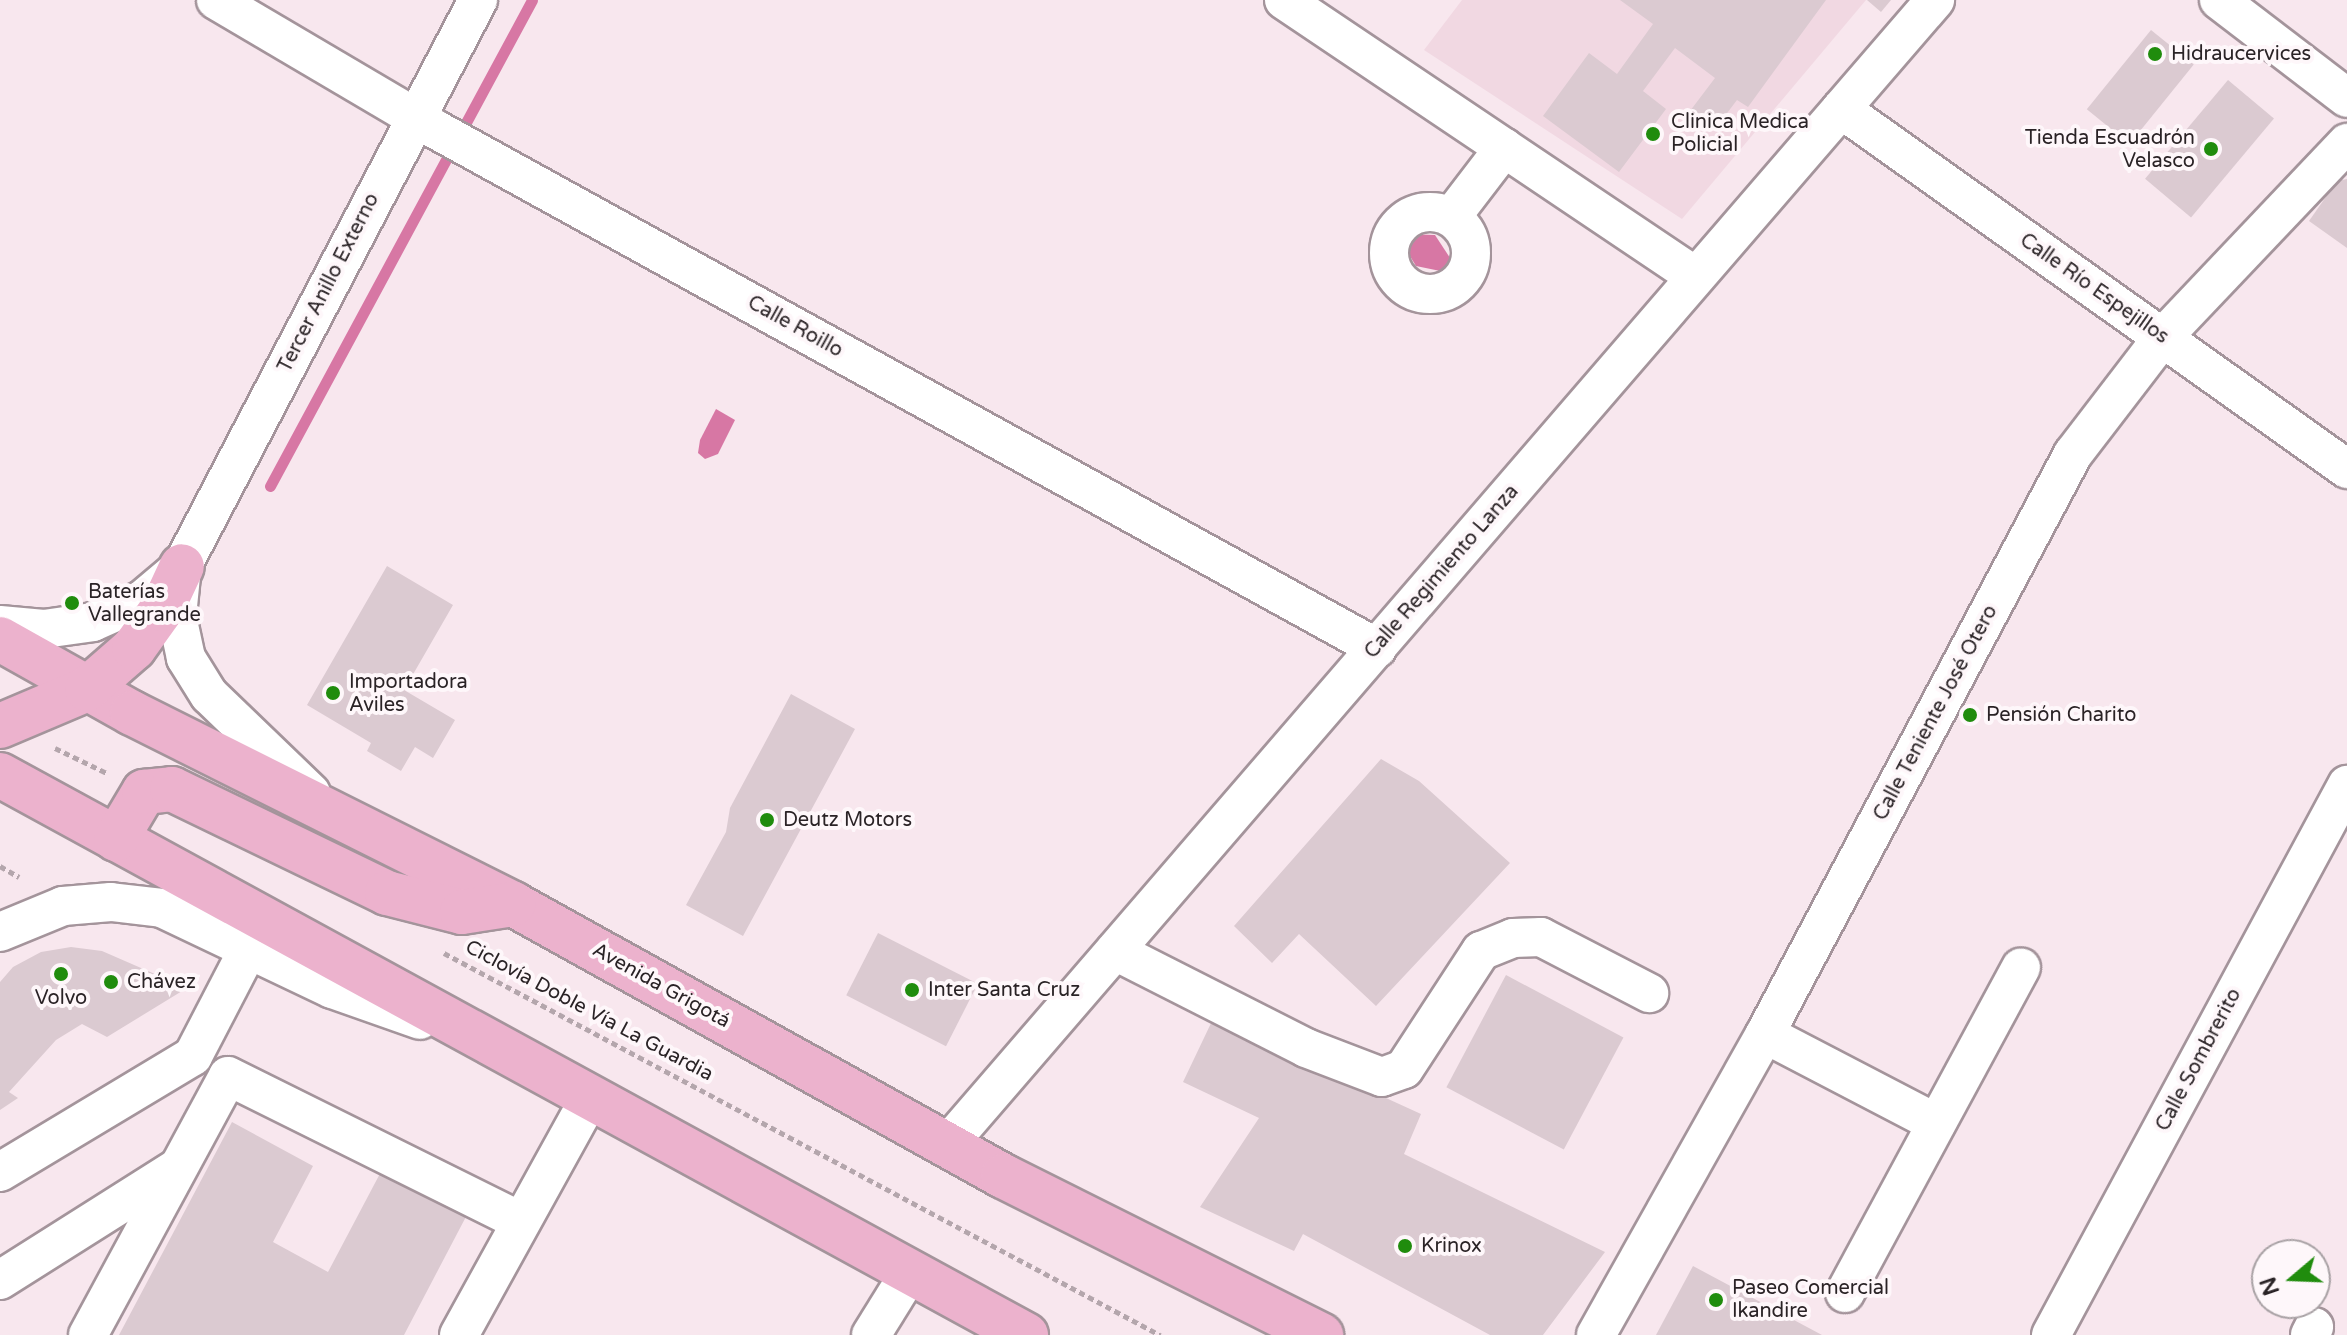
<!DOCTYPE html>
<meta charset="utf-8">
<style>
body{margin:0}
#map{position:relative;width:2347px;height:1335px;overflow:hidden;background:#f8e7ee;font-family:"Varela Round",sans-serif}
div>[style]{position:absolute}
.built>*{inset:0;background:#f1d8e2}
.water>*{inset:0;background:#d777a4}
.stream>*{height:11px;margin:-5.5px;padding:0 5.5px;transform-origin:5.5px;border-radius:5.5px;background:#d777a4}
.building>*{inset:0;background:#dbcad1;transform-origin:0 0}
.path>*{height:5px;margin-top:-2.5px;transform-origin:0;background:repeating-linear-gradient(90deg,#b4a6ac 0 6px,transparent 0 10px)}
.roads{filter:drop-shadow(2px 0 #a4949b) drop-shadow(-2px 0 #a4949b) drop-shadow(0 2px #a4949b) drop-shadow(0 -2px #a4949b)}
.minor>*{height:38px;margin:-19px;padding:0 19px;transform-origin:19px;border-radius:19px;background:#fff}
.minor>.ring{margin:-19px;padding:0;box-sizing:content-box;background:none;border:38px solid #fff;border-radius:50%}
.major>*{height:44px;margin:-22px;padding:0 22px;transform-origin:22px;border-radius:22px;background:#ecb2cd}
.dots>*{width:22px;height:22px;translate:-50% -50%;box-sizing:border-box;border:4px solid #fef7fa;border-radius:50%}
span{translate:-50% -50%;white-space:nowrap;text-align:center;line-height:1.15;-webkit-text-stroke:8px #fef7fa;paint-order:stroke}
.poi-label{font-size:20px;color:#2a2326}
.left{translate:0 -50%;text-align:left}
.right{translate:-100% -50%;text-align:right}
.street-label{font-size:20px;color:#2a2326}
.north{position:absolute;left:2251px;top:1239px;width:80px;height:80px;box-sizing:border-box;background:#fef7fa;border:2px solid #a9a2a5;border-radius:50%;rotate:251deg;font-size:22px;font-weight:700;line-height:32px;text-align:center;color:#2a2326}
.north::after{content:'';display:block;margin:auto;width:28px;height:36px;background:#208c0d;clip-path:polygon(50% 0,100% 100%,50% 72%,0 100%)}
</style>
<div id="map">
<div class="built">
<i style="clip-path:polygon(1462px 0,1866px 0,1682px 219px,1424px 50px)"></i>
</div>
<div class="water">
<i style="clip-path:polygon(1407px 234px,1435px 235px,1454px 264px,1450px 273px,1416px 266px,1402px 243px)"></i>
<i style="clip-path:polygon(716px 409px,735px 420px,718px 454px,705px 459px,698px 453px,700px 440px)"></i>
</div>
<div class="stream">
<i style="left:270px;top:486px;width:552px;rotate:-61.67deg"></i>
</div>
<div class="building">
<i style="clip-path:polygon(1620px 0,1826px 0,1748px 107px,1737px 100px,1715px 129px,1690px 111px,1715px 78px,1675px 48px,1643px 91px,1666px 109px,1619px 172px,1543px 116px,1589px 53px,1617px 74px,1653px 24px)"></i>
<i style="clip-path:polygon(1867px 0,1891px 0,1881px 12px)"></i>
<i style="left:2151px;top:30px;width:55px;height:102px;rotate:39deg"></i>
<i style="left:2228px;top:80px;width:60px;height:129px;rotate:40deg"></i>
<i style="clip-path:polygon(2347px 179px,2347px 248px,2309px 221px,2337px 181px)"></i>
<i style="clip-path:polygon(387px 566px,453px 605px,404px 690px,455px 720px,433px 758px,415px 747px,401px 771px,367px 751px,371px 743px,307px 705px)"></i>
<i style="clip-path:polygon(791px 694px,855px 729px,743px 936px,686px 905px,726px 832px,730px 808px)"></i>
<i style="clip-path:polygon(1381px 759px,1419px 781px,1510px 863px,1376px 1006px,1299px 934px,1272px 963px,1234px 926px)"></i>
<i style="left:878px;top:933px;width:112px;height:70px;rotate:27deg"></i>
<i style="clip-path:polygon(71px 947px,102px 951px,187px 988px,107px 1037px,82px 1024px,56px 1040px,9px 1092px,18px 1098px,0 1110px,0 982px,13px 967px,41px 952px)"></i>
<i style="left:1506px;top:975px;width:133px;height:127px;rotate:28deg"></i>
<i style="clip-path:polygon(1213px 1019px,1421px 1114px,1404px 1154px,1605px 1252px,1543px 1335px,1490px 1335px,1303px 1234px,1294px 1251px,1200px 1207px,1259px 1118px,1183px 1082px)"></i>
<i style="clip-path:polygon(232px 1122px,313px 1166px,273px 1242px,328px 1272px,384px 1166px,469px 1211px,404px 1335px,119px 1335px)"></i>
<i style="clip-path:polygon(1693px 1266px,1822px 1335px,1656px 1335px)"></i>
</div>
<div class="path">
<i style="left:55px;top:748px;width:58px;rotate:25.7deg"></i>
<i style="left:0;top:866px;width:22px;rotate:30deg"></i>
<i style="left:444px;top:953px;width:812px;rotate:28.08deg"></i>
</div>
<div class="roads">
<div class="minor">
<i style="left:216px;top:0;width:252px;rotate:30.5deg"></i>
<i style="left:433px;top:128px;width:1078px;rotate:28.85deg"></i>
<i style="left:1284px;top:0;width:496px;rotate:33.9deg"></i>
<i style="left:2219px;top:0;width:161px;rotate:37.4deg"></i>
<i style="left:1841px;top:109px;width:621px;rotate:35.43deg"></i>
<i class="ring" style="left:1389px;top:212px;width:44px;height:44px"></i>
<i style="left:1452px;top:216px;width:86px;rotate:-52.6deg"></i>
<i style="left:0;top:625px;width:44px;rotate:5.2deg"></i>
<i style="left:44px;top:629px;width:49px;rotate:-8.1deg"></i>
<i style="left:93px;top:622px;width:54px;rotate:-24.2deg"></i>
<i style="left:142px;top:600px;width:50px;rotate:-40.1deg"></i>
<i style="left:311px;top:793px;width:141px;rotate:-136.1deg"></i>
<i style="left:209px;top:695px;width:44px;rotate:-121.9deg"></i>
<i style="left:186px;top:658px;width:43px;rotate:-102.1deg"></i>
<i style="left:177px;top:616px;width:50px;rotate:-84.3deg"></i>
<i style="left:182px;top:566px;width:639px;rotate:-62.39deg"></i>
<i style="left:0;top:932px;width:68px;rotate:-22.4deg"></i>
<i style="left:63px;top:906px;width:48px;rotate:-4.8deg"></i>
<i style="left:111px;top:902px;width:51px;rotate:6.7deg"></i>
<i style="left:162px;top:908px;width:188px;rotate:25.5deg"></i>
<i style="left:332px;top:989px;width:93px;rotate:19.4deg"></i>
<i style="left:1115px;top:951px;width:214px;rotate:26.9deg"></i>
<i style="left:1306px;top:1048px;width:81px;rotate:20.9deg"></i>
<i style="left:1382px;top:1077px;width:23px;rotate:-20deg"></i>
<i style="left:1404px;top:1069px;width:141px;rotate:-56.9deg"></i>
<i style="left:1481px;top:951px;width:35px;rotate:-22deg"></i>
<i style="left:1513px;top:938px;width:28px;rotate:-2deg"></i>
<i style="left:1541px;top:937px;width:122px;rotate:27.4deg"></i>
<i style="left:1765px;top:1034px;width:193px;rotate:27.5deg"></i>
<i style="left:948px;top:1144px;width:1511px;rotate:-49.21deg"></i>
<i style="left:0;top:1172px;width:225px;rotate:-31deg"></i>
<i style="left:193px;top:1056px;width:148px;rotate:-62.6deg"></i>
<i style="left:0;top:1280px;width:209px;rotate:-32.3deg"></i>
<i style="left:1845px;top:1293px;width:370px;rotate:-61.6deg"></i>
<i style="left:88px;top:1335px;width:294px;rotate:-61.6deg"></i>
<i style="left:228px;top:1076px;width:326px;rotate:26.4deg"></i>
<i style="left:459px;top:1335px;width:271px;rotate:-61.1deg"></i>
<i style="left:871px;top:1335px;width:74px;rotate:-58.2deg"></i>
<i style="left:1596px;top:1335px;width:345px;rotate:-60.7deg"></i>
<i style="left:1765px;top:1034px;width:657px;rotate:-62.03deg"></i>
<i style="left:2073px;top:454px;width:146px;rotate:-52.5deg"></i>
<i style="left:2162px;top:338px;width:269px;rotate:-46.5deg"></i>
<i style="left:2051px;top:1335px;width:625px;rotate:-61.71deg"></i>
<i style="left:2310px;top:1335px;width:9px;rotate:-63deg"></i>
</div>
<div class="major">
<i style="left:0;top:639px;width:151px;rotate:29.3deg"></i>
<i style="left:132px;top:713px;width:426px;rotate:26.6deg"></i>
<i style="left:513px;top:904px;width:560px;rotate:29.03deg"></i>
<i style="left:1003px;top:1176px;width:356px;rotate:26.6deg"></i>
<i style="left:0;top:726px;width:95px;rotate:-23deg"></i>
<i style="left:87px;top:689px;width:62px;rotate:-41.1deg"></i>
<i style="left:134px;top:648px;width:48px;rotate:-54.3deg"></i>
<i style="left:162px;top:609px;width:47px;rotate:-65.1deg"></i>
<i style="left:0;top:775px;width:1169px;rotate:28.63deg"></i>
<i style="left:116px;top:839px;width:55px;rotate:-59.2deg"></i>
<i style="left:144px;top:792px;width:28px;rotate:-6deg"></i>
<i style="left:172px;top:789px;width:239px;rotate:25.8deg"></i>
<i style="left:387px;top:893px;width:77px;rotate:14.2deg"></i>
<i style="left:462px;top:912px;width:52px;rotate:-8.9deg"></i>
</div>
</div>
<div class="dots">
<i style="left:2155px;top:54px;background:#208c0d"></i>
<i style="left:1653px;top:134px;background:#208c0d"></i>
<i style="left:2211px;top:149px;background:#208c0d"></i>
<i style="left:72px;top:603px;background:#208c0d"></i>
<i style="left:333px;top:693px;background:#208c0d"></i>
<i style="left:1970px;top:715px;background:#208c0d"></i>
<i style="left:767px;top:820px;background:#208c0d"></i>
<i style="left:61px;top:974px;background:#208c0d"></i>
<i style="left:111px;top:982px;background:#208c0d"></i>
<i style="left:912px;top:990px;background:#208c0d"></i>
<i style="left:1405px;top:1246px;background:#208c0d"></i>
<i style="left:1716px;top:1300px;background:#208c0d"></i>
</div>
<div class="poi-label">
<span class="left" style="left:2171px;top:54px">Hidraucervices</span>
<span class="left" style="left:1671px;top:134px">Clinica Medica<br>Policial</span>
<span class="right" style="left:2195px;top:150px">Tienda Escuadrón<br>Velasco</span>
<span class="left" style="left:88px;top:604px">Baterías<br>Vallegrande</span>
<span class="left" style="left:349px;top:694px">Importadora<br>Aviles</span>
<span class="left" style="left:1986px;top:715px">Pensión Charito</span>
<span class="left" style="left:783px;top:820px">Deutz Motors</span>
<span class="left" style="left:127px;top:982px">Chávez</span>
<span class="left" style="left:928px;top:990px">Inter Santa Cruz</span>
<span style="left:61px;top:998px">Volvo</span>
<span class="left" style="left:1421px;top:1246px">Krinox</span>
<span class="left" style="left:1732px;top:1300px">Paseo Comercial<br>Ikandire</span>
</div>
<div class="street-label">
<span style="left:329px;top:283px;rotate:-63deg">Tercer Anillo Externo</span>
<span style="left:2094px;top:289px;rotate:35deg">Calle Río Espejillos</span>
<span style="left:795px;top:327px;rotate:29deg">Calle Roillo</span>
<span style="left:1442px;top:572px;rotate:-49deg">Calle Regimiento Lanza</span>
<span style="left:1936px;top:713px;rotate:-62deg">Calle Teniente José Otero</span>
<span style="left:661px;top:986px;rotate:29deg">Avenida Grigotá</span>
<span style="left:589px;top:1011px;rotate:28deg">Ciclovía Doble Vía La Guardia</span>
<span style="left:2199px;top:1060px;rotate:-62deg">Calle Sombrerito</span>
</div>
<div class="north">N</div>
</div>
